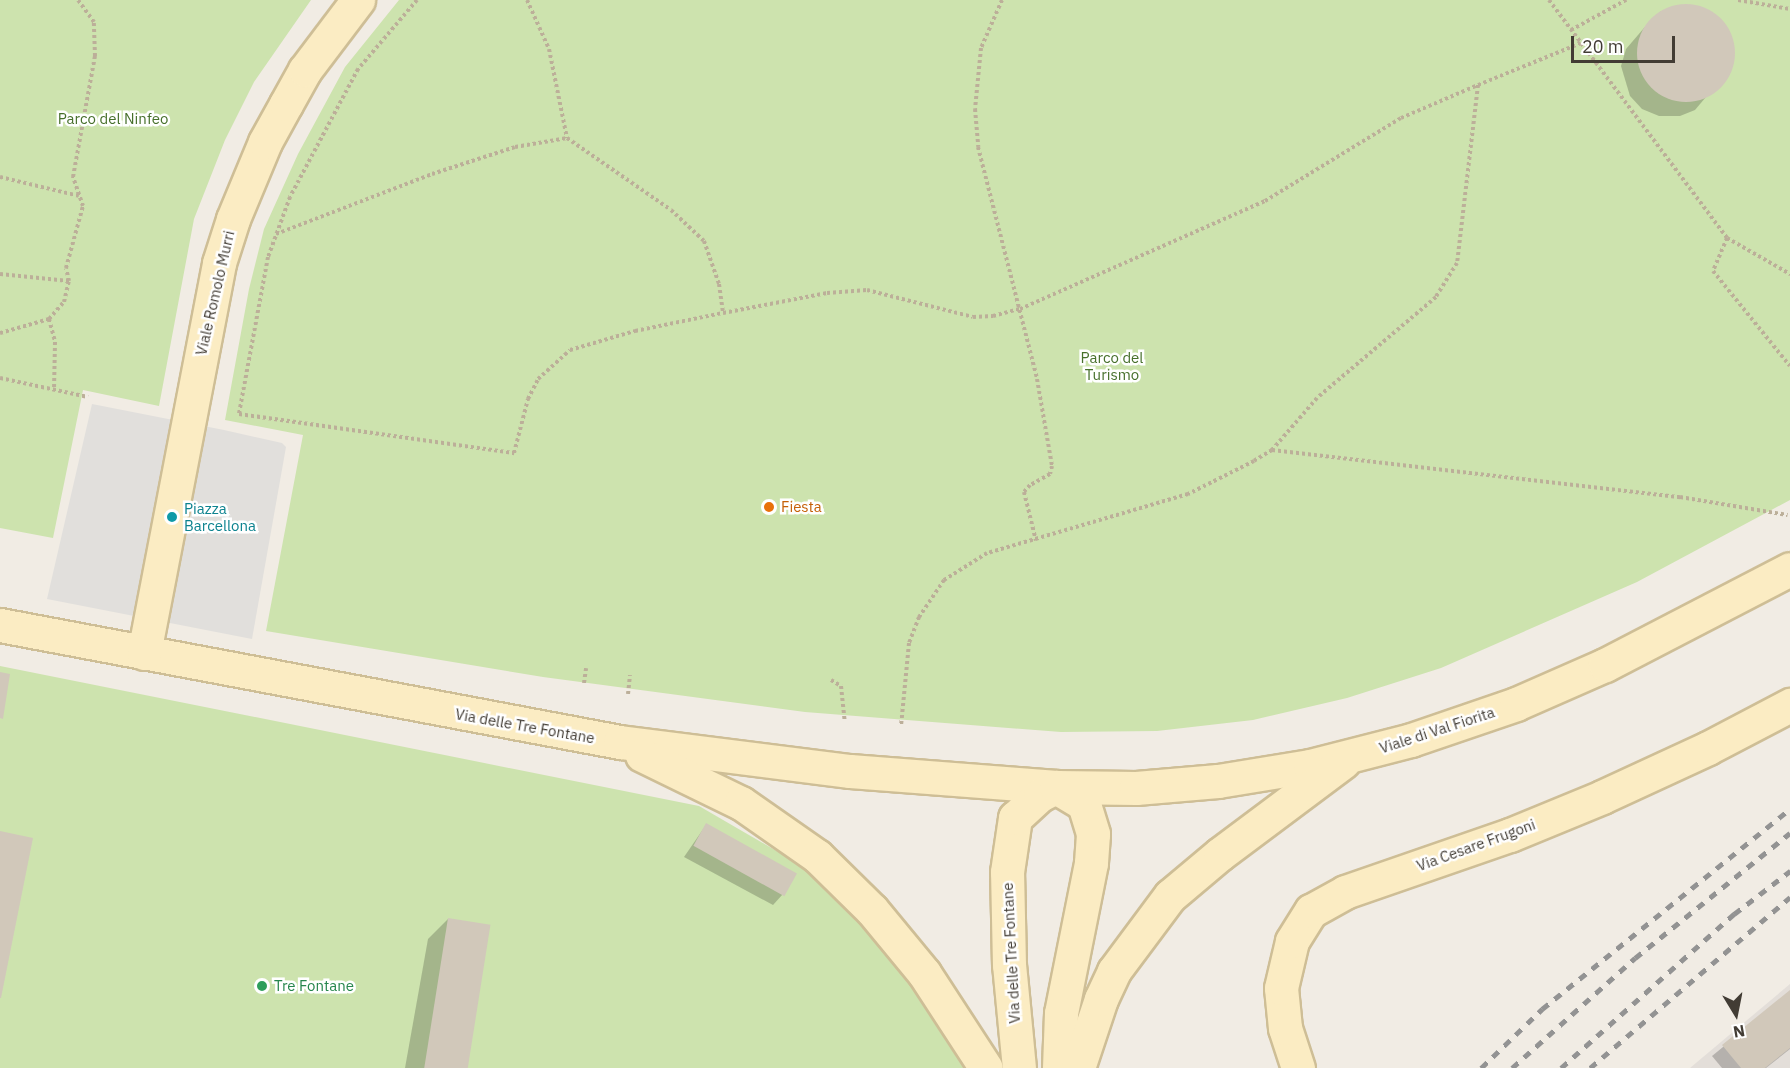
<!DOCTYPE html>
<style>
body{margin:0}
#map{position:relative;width:1790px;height:1068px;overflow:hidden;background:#f1ece4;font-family:"IBM Plex Sans",sans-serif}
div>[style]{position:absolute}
.industrial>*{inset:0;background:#e3ded9}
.green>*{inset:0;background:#cde3ae}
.parking>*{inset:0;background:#e1dfdc}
.shadow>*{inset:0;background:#0003}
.building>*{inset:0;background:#d1c8ba;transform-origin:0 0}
.round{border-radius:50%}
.path>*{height:4px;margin-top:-2px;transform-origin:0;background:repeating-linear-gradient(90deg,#bcaf99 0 3px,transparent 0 6px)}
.roads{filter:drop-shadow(2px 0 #cebe96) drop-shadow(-2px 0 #cebe96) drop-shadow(0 2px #cebe96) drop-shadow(0 -2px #cebe96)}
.secondary>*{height:33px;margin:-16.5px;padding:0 16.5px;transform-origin:16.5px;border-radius:16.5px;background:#fbecc3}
.rail>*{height:4.5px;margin-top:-2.25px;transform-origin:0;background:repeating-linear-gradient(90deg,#939393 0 8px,transparent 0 16px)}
.dots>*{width:16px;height:16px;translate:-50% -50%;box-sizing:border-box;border:3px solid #fff;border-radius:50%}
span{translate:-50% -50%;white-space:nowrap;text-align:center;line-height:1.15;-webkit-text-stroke:5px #fff;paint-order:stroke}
.park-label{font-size:15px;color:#47702c}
.street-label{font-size:15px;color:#423c34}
.food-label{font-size:15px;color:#c56008}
.left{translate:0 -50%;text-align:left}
.culture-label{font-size:15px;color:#0d838f}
.leisure-label{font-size:15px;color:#27864d}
.north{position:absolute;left:1706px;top:984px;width:60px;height:60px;-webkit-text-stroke:4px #fff;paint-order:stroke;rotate:170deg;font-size:16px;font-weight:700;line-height:24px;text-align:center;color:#423c34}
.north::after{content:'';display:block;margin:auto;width:21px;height:27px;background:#423c34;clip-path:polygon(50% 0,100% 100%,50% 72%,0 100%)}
.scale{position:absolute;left:1571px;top:36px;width:104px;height:27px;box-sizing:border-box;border:3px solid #423c34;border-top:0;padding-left:8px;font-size:18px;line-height:21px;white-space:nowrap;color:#423c34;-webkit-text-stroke:4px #fff;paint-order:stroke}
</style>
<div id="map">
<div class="industrial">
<i style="clip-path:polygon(1790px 984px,1790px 1068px,1690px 1068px)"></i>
</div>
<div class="green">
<i style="clip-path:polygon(0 0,311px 0,254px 82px,225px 140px,194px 219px,159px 406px,83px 390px,53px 538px,0 528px)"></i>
<i style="clip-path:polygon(399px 0,1790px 0,1790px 500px,1637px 582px,1441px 668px,1347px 698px,1253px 720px,1157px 731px,1061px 732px,805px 712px,543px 677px,266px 631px,303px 435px,225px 420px,249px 289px,264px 229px,298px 154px,345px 67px)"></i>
<i style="clip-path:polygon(0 666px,699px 806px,823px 878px,901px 964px,967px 1068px,0 1068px)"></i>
</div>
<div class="parking">
<i style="clip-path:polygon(92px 404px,224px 430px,282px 443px,286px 447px,252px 639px,47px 599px)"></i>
</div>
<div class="shadow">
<i style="clip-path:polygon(1678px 5px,1697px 6px,1721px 20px,1730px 34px,1732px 66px,1695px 110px,1680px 116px,1659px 116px,1642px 109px,1630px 96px,1621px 66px,1626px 49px,1644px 28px,1660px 12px)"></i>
<i style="clip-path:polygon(706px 825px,783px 894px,773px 905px,684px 857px)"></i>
<i style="clip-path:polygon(448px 919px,463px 1068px,405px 1068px,428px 939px)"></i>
<i style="clip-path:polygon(1790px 992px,1790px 1049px,1766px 1068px,1722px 1068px,1712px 1056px)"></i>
</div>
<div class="building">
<i class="round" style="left:1637px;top:4px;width:98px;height:98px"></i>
<i style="clip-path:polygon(0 672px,10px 674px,3px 719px,0 718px)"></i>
<i style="left:706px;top:823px;width:104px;height:26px;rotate:29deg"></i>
<i style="clip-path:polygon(0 831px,33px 838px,1px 998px,0 998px)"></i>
<i style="left:448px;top:918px;width:43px;height:152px;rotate:9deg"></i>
<i style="clip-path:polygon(1790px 990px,1790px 1048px,1765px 1068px,1741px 1068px,1722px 1045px)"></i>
</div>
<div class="path">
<i style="left:417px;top:0;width:91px;rotate:130.5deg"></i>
<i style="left:358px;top:69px;width:145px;rotate:118deg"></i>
<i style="left:290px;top:197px;width:64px;rotate:110.1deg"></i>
<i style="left:268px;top:257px;width:160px;rotate:100.5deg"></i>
<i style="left:239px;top:414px;width:278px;rotate:8.1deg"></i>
<i style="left:514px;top:453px;width:56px;rotate:-75.5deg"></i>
<i style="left:528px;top:399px;width:22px;rotate:-63deg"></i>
<i style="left:538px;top:379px;width:43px;rotate:-42.2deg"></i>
<i style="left:570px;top:350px;width:68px;rotate:-16.3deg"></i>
<i style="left:635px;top:331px;width:90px;rotate:-11.6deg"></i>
<i style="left:527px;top:0;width:54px;rotate:65.8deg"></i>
<i style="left:549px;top:49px;width:91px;rotate:78.6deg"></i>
<i style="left:1002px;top:0;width:52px;rotate:113.6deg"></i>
<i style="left:981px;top:48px;width:61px;rotate:95.6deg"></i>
<i style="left:975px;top:109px;width:38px;rotate:85deg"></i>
<i style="left:978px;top:147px;width:239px;rotate:75.7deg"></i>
<i style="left:1037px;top:379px;width:88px;rotate:80.2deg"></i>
<i style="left:1052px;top:466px;width:8px;rotate:104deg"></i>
<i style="left:1050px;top:474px;width:23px;rotate:151deg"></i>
<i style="left:1030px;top:485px;width:9px;rotate:131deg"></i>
<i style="left:1024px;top:492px;width:50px;rotate:76.2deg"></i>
<i style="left:1549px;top:0;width:297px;rotate:53.2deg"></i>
<i style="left:1727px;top:238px;width:73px;rotate:29.7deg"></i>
<i style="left:1738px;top:0;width:53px;rotate:9.8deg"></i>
<i style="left:1571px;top:30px;width:63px;rotate:-28.6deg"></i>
<i style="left:1478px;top:85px;width:111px;rotate:-22.2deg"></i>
<i style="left:0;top:177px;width:81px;rotate:13.5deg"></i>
<i style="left:276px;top:234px;width:167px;rotate:-21deg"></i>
<i style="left:432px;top:174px;width:87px;rotate:-18deg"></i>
<i style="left:515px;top:147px;width:53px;rotate:-9.8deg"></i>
<i style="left:567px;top:138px;width:126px;rotate:34.7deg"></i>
<i style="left:671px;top:210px;width:45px;rotate:43.2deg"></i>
<i style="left:704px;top:241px;width:46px;rotate:70.8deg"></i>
<i style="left:719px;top:284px;width:29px;rotate:82deg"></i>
<i style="left:723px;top:313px;width:106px;rotate:-10.9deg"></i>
<i style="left:827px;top:293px;width:40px;rotate:-4.3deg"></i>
<i style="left:867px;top:290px;width:109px;rotate:14.3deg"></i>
<i style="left:973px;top:317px;width:20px;rotate:-3deg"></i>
<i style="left:993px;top:316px;width:28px;rotate:-15deg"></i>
<i style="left:1020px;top:309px;width:268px;rotate:-23.8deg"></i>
<i style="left:1265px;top:201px;width:159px;rotate:-31.4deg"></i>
<i style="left:1401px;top:118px;width:84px;rotate:-23.2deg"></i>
<i style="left:1478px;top:85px;width:179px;rotate:96.7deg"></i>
<i style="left:1457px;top:263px;width:40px;rotate:122deg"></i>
<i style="left:1436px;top:297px;width:156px;rotate:139.7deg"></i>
<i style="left:1317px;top:398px;width:69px;rotate:130.9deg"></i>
<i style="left:1272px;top:450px;width:21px;rotate:149deg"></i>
<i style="left:1254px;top:461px;width:74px;rotate:153.4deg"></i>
<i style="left:1188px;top:494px;width:209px;rotate:163.6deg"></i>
<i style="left:987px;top:553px;width:51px;rotate:147.9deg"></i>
<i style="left:944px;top:580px;width:45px;rotate:124deg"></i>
<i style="left:919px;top:617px;width:28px;rotate:111deg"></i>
<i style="left:909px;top:643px;width:83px;rotate:95.5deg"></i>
<i style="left:1727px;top:238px;width:36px;rotate:113deg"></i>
<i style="left:1713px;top:271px;width:122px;rotate:51deg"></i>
<i style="left:0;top:274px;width:69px;rotate:5.8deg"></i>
<i style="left:49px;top:319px;width:23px;rotate:-49deg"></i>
<i style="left:64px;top:302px;width:22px;rotate:-77deg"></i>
<i style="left:69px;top:281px;width:13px;rotate:-103deg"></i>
<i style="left:66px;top:268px;width:64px;rotate:-74.7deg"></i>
<i style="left:83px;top:206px;width:31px;rotate:-109deg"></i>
<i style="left:73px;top:177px;width:123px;rotate:-79.7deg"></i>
<i style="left:95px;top:56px;width:34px;rotate:-92deg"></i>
<i style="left:94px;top:22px;width:27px;rotate:-126deg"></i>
<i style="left:0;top:333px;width:51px;rotate:-15.9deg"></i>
<i style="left:49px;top:319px;width:24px;rotate:75deg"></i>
<i style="left:55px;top:342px;width:49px;rotate:91.2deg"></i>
<i style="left:0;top:378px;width:90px;rotate:12.2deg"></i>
<i style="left:1272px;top:450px;width:411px;rotate:6.6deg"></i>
<i style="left:1680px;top:497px;width:109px;rotate:9.5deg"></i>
<i style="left:831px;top:680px;width:12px;rotate:31deg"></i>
<i style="left:841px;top:686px;width:36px;rotate:84deg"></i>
<i style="left:584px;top:683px;width:15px;rotate:-82deg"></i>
<i style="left:628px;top:694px;width:19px;rotate:-84deg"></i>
</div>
<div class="roads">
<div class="secondary">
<i style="left:0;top:625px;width:631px;rotate:10.69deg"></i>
<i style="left:620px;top:742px;width:232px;rotate:7.2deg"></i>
<i style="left:850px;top:771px;width:207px;rotate:4.4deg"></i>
<i style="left:1056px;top:787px;width:33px;rotate:31deg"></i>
<i style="left:1084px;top:804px;width:31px;rotate:73deg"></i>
<i style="left:1093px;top:834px;width:29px;rotate:94deg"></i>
<i style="left:1091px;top:863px;width:153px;rotate:101.3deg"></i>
<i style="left:1061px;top:1013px;width:55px;rotate:92.1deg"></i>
<i style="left:144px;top:653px;width:397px;rotate:-79.1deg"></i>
<i style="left:219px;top:263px;width:46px;rotate:-72.3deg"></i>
<i style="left:233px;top:219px;width:83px;rotate:-67.4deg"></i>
<i style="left:265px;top:142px;width:43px;rotate:-61.1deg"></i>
<i style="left:286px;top:104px;width:39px;rotate:-61deg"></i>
<i style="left:305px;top:70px;width:88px;rotate:-52.9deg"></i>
<i style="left:642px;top:755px;width:110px;rotate:25.9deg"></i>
<i style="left:741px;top:803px;width:93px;rotate:34.9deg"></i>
<i style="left:817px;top:856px;width:77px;rotate:44.5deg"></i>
<i style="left:872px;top:910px;width:82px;rotate:50.5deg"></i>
<i style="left:924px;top:973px;width:113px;rotate:56.9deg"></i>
<i style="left:1019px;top:1068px;width:103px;rotate:-95.5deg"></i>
<i style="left:1009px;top:965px;width:93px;rotate:-91.2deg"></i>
<i style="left:1007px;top:872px;width:55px;rotate:-81.6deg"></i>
<i style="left:1015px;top:818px;width:34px;rotate:-43deg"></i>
<i style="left:1040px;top:795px;width:18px;rotate:-27deg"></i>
<i style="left:1056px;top:787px;width:80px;rotate:0.7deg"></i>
<i style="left:1136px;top:788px;width:82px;rotate:-4.9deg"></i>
<i style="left:1218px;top:781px;width:93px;rotate:-9.3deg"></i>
<i style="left:1310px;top:766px;width:104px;rotate:-14.4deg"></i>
<i style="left:1411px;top:740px;width:111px;rotate:-18.9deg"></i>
<i style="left:1516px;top:704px;width:97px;rotate:-23.7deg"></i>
<i style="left:1605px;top:665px;width:208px;rotate:-27.4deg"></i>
<i style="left:1078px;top:1068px;width:73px;rotate:-71.6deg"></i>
<i style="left:1101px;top:999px;width:31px;rotate:-65deg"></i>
<i style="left:1114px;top:971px;width:94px;rotate:-53.3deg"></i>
<i style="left:1170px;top:896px;width:65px;rotate:-40deg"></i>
<i style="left:1220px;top:854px;width:154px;rotate:-36.8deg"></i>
<i style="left:1298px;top:1068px;width:42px;rotate:-108deg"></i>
<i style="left:1285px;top:1028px;width:40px;rotate:-95.7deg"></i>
<i style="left:1281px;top:988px;width:48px;rotate:-76.8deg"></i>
<i style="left:1292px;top:941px;width:36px;rotate:-58deg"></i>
<i style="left:1311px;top:911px;width:39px;rotate:-29deg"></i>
<i style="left:1345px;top:892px;width:175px;rotate:-19.1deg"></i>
<i style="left:1510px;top:835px;width:100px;rotate:-22.4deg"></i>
<i style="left:1602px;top:797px;width:117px;rotate:-24.8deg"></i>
<i style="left:1708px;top:748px;width:93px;rotate:-27.7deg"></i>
</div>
</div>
<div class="rail">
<i style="left:1481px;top:1068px;width:85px;rotate:-44deg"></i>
<i style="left:1542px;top:1009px;width:319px;rotate:-38.9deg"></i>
<i style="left:1512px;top:1068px;width:165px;rotate:-41.8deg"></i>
<i style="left:1635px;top:958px;width:199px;rotate:-38.9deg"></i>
<i style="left:1561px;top:1068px;width:232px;rotate:-41.7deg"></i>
<i style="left:1734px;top:914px;width:71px;rotate:-37.5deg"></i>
<i style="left:1590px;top:1068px;width:263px;rotate:-40.5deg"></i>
</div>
<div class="dots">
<i style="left:769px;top:507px;background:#e8710a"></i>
<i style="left:172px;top:517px;background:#0f9aa8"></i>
<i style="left:262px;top:986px;background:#2e9e5b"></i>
</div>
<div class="park-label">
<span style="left:113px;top:119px">Parco del Ninfeo</span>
<span style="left:1112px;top:366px">Parco del<br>Turismo</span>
</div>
<div class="street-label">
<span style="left:215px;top:293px;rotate:-77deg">Viale Romolo Murri</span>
<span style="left:525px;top:726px;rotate:10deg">Via delle Tre Fontane</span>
<span style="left:1437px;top:730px;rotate:-18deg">Viale di Val Fiorita</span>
<span style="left:1476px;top:845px;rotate:-20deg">Via Cesare Frugoni</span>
<span style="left:1011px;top:953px;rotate:-93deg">Via delle Tre Fontane</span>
</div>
<div class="food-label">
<span class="left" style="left:781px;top:507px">Fiesta</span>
</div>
<div class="culture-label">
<span class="left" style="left:184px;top:517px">Piazza<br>Barcellona</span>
</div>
<div class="leisure-label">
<span class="left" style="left:274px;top:986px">Tre Fontane</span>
</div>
<div class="north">N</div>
<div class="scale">20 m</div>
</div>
